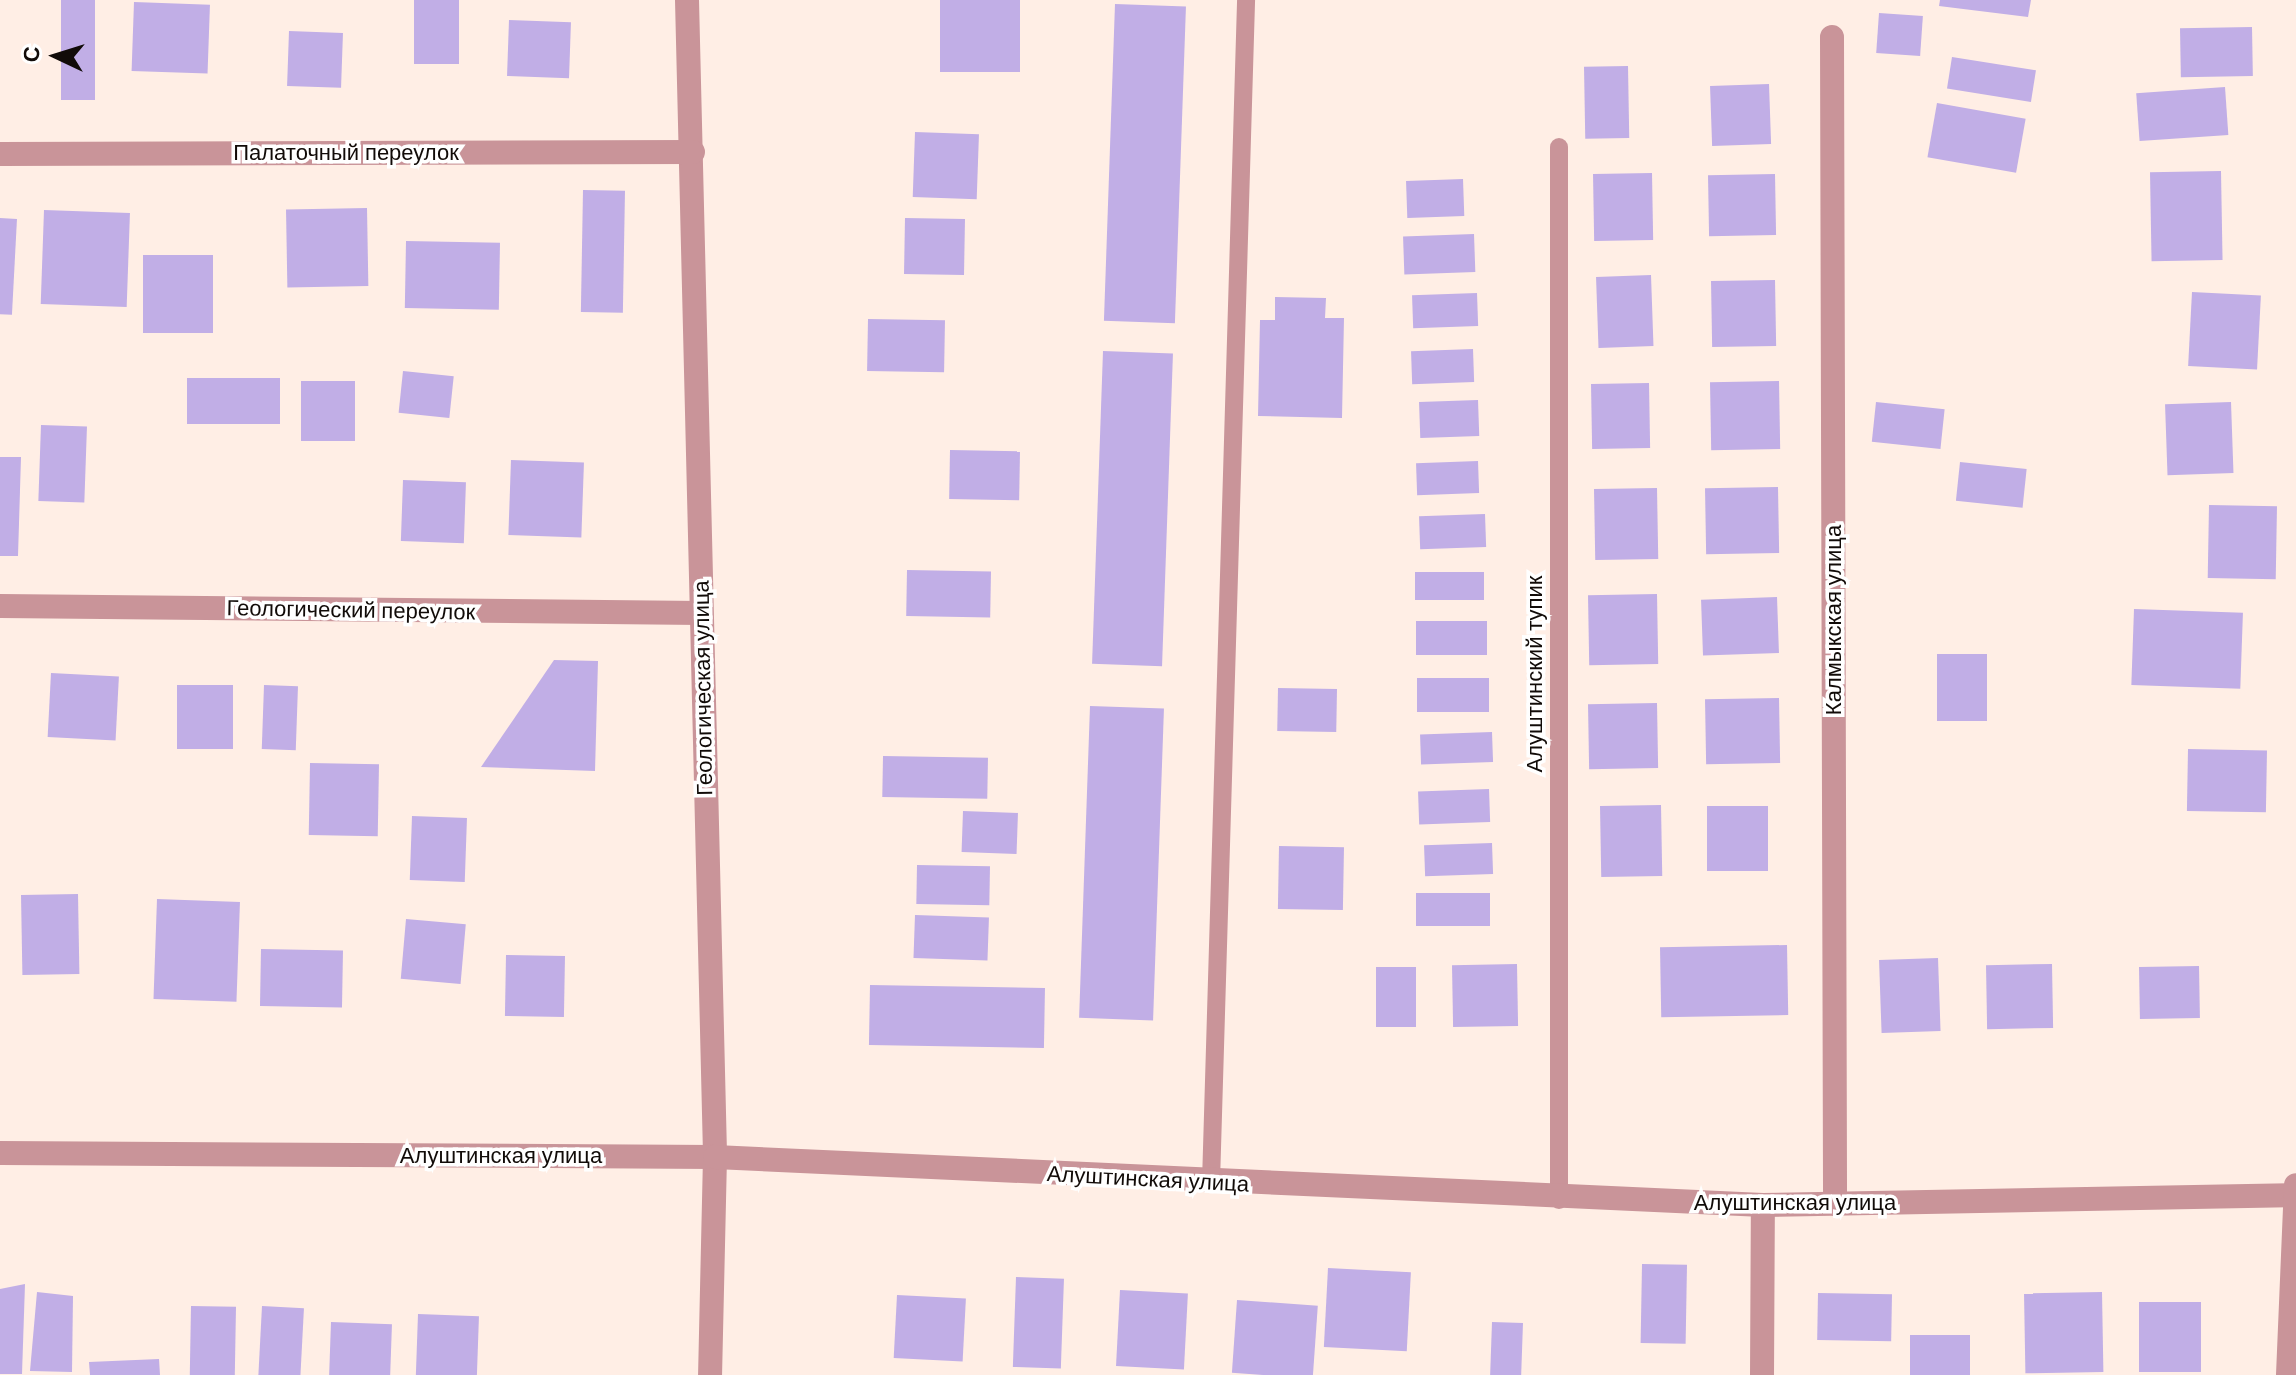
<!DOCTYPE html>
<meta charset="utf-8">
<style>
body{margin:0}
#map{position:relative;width:2296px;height:1375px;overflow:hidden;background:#ffeee5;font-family:"DM Sans",sans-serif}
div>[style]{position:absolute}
.building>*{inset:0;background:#c1aee6;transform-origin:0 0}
.service>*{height:18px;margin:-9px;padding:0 9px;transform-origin:9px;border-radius:9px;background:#c99499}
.minor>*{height:24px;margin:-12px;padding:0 12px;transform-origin:12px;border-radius:12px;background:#c99499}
span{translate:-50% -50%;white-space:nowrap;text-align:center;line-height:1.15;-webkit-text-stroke:7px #fff;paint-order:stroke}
.street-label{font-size:22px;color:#110b08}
.north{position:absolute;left:16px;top:16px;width:80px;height:80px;-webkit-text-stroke:6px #fff;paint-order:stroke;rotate:274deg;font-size:22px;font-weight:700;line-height:32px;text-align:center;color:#110b08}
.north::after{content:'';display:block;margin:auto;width:28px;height:36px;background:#110b08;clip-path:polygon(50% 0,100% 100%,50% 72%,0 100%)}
</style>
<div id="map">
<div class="building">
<i style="left:61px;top:0;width:34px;height:100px"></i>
<i style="left:414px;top:0;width:45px;height:64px"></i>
<i style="left:940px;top:0;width:80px;height:72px"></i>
<i style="clip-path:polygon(1940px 0,2031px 0,2028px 17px,1939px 6px)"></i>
<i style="left:134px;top:2px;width:76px;height:69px;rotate:2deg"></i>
<i style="left:1115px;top:4px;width:71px;height:317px;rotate:2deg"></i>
<i style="left:1879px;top:13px;width:44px;height:40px;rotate:4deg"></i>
<i style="left:509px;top:20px;width:62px;height:56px;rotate:2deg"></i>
<i style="left:2252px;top:27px;width:49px;height:72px;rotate:89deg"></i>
<i style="left:289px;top:31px;width:54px;height:55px;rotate:2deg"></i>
<i style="left:1952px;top:57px;width:85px;height:32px;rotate:9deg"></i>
<i style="left:1628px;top:66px;width:72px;height:44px;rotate:89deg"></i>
<i style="left:1769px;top:84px;width:60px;height:59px;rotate:88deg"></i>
<i style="left:2225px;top:87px;width:48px;height:89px;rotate:86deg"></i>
<i style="left:1937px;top:103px;width:90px;height:55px;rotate:10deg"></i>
<i style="left:915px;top:132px;width:64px;height:65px;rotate:2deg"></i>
<i style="left:2221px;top:171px;width:89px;height:71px;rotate:89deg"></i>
<i style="left:1652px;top:173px;width:67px;height:59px;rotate:89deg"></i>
<i style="left:1775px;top:174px;width:61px;height:67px;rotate:89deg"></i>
<i style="left:1463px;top:179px;width:37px;height:57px;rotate:88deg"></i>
<i style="left:583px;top:190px;width:42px;height:122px;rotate:1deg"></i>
<i style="left:367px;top:208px;width:78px;height:81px;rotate:89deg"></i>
<i style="left:44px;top:210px;width:86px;height:94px;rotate:2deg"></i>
<i style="left:0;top:218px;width:17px;height:96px;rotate:3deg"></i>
<i style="left:905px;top:218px;width:60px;height:56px;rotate:1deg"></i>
<i style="left:1474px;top:234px;width:38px;height:71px;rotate:88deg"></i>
<i style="left:406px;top:241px;width:94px;height:67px;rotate:1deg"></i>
<i style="left:143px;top:255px;width:70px;height:78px"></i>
<i style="left:1651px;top:275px;width:71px;height:55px;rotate:88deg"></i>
<i style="left:1775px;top:280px;width:66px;height:64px;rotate:89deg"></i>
<i style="left:2192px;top:292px;width:69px;height:74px;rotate:3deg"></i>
<i style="left:1477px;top:293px;width:33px;height:65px;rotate:88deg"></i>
<i style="clip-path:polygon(1275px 297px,1326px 298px,1325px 318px,1344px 318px,1342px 418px,1258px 416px,1260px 320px,1275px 320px)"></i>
<i style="left:868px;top:319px;width:77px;height:52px;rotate:1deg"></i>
<i style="left:1473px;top:349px;width:33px;height:62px;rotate:88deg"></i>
<i style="left:1103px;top:351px;width:70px;height:313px;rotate:2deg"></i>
<i style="left:403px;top:371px;width:51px;height:42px;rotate:6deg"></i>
<i style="left:187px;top:378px;width:93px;height:46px"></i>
<i style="left:301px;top:381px;width:54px;height:60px"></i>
<i style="left:1779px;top:381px;width:68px;height:69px;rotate:89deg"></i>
<i style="left:1649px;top:383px;width:65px;height:58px;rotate:89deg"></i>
<i style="left:1478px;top:400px;width:36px;height:59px;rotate:88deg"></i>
<i style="left:1876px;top:402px;width:69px;height:40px;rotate:6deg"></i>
<i style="left:2231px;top:402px;width:71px;height:66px;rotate:88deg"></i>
<i style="left:41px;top:425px;width:46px;height:76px;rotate:2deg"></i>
<i style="left:950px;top:450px;width:70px;height:49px;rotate:1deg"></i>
<i style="clip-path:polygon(0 457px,21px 457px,18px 556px,0 556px)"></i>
<i style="left:511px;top:460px;width:73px;height:75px;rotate:2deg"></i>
<i style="left:1478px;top:461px;width:32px;height:62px;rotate:88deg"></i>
<i style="left:1960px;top:462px;width:67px;height:39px;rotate:6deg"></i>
<i style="left:403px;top:480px;width:63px;height:61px;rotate:2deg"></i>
<i style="left:1778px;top:487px;width:66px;height:73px;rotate:89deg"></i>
<i style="left:1657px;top:488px;width:71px;height:63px;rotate:89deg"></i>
<i style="left:2209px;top:505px;width:68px;height:73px;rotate:1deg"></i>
<i style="left:1485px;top:514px;width:33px;height:66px;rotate:88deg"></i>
<i style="left:907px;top:570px;width:84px;height:46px;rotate:1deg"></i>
<i style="left:1484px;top:572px;width:28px;height:69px;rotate:90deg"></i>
<i style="left:1657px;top:594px;width:70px;height:69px;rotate:89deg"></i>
<i style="left:1777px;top:597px;width:56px;height:76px;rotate:88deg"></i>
<i style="left:2134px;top:609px;width:109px;height:76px;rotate:2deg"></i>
<i style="left:1487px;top:621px;width:34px;height:71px;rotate:90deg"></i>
<i style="left:1937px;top:654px;width:50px;height:67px"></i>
<i style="clip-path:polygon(554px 660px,598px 661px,595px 771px,481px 767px)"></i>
<i style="left:51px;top:673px;width:68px;height:64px;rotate:3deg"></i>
<i style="left:1489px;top:678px;width:34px;height:72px;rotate:90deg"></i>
<i style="left:177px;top:685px;width:56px;height:64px"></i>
<i style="left:264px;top:685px;width:34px;height:64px;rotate:2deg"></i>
<i style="left:1278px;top:688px;width:59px;height:43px;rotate:1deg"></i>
<i style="left:1779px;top:698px;width:65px;height:74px;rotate:89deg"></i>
<i style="left:1657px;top:703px;width:65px;height:69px;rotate:89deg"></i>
<i style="left:1090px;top:706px;width:74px;height:312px;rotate:2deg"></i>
<i style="left:1492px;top:732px;width:30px;height:72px;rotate:88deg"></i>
<i style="left:2188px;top:749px;width:79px;height:62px;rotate:1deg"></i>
<i style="left:883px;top:756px;width:105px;height:41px;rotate:1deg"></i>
<i style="left:310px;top:763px;width:69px;height:72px;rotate:1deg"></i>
<i style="left:1489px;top:789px;width:33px;height:71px;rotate:88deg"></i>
<i style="left:1661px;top:805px;width:71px;height:61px;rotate:89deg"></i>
<i style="left:1707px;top:806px;width:61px;height:65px"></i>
<i style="left:963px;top:811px;width:55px;height:41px;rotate:2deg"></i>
<i style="left:412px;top:816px;width:55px;height:64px;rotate:2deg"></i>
<i style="left:1492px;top:843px;width:31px;height:68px;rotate:88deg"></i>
<i style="left:1279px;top:846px;width:65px;height:63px;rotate:1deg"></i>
<i style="left:917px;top:865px;width:73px;height:39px;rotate:1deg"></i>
<i style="left:1490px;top:893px;width:33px;height:74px;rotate:90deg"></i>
<i style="left:78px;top:894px;width:80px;height:57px;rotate:89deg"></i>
<i style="left:157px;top:899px;width:83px;height:100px;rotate:2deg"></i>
<i style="left:915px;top:915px;width:74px;height:43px;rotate:2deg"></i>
<i style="left:406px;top:919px;width:60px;height:60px;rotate:5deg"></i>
<i style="left:1787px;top:945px;width:70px;height:127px;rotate:89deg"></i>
<i style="left:261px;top:949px;width:82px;height:57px;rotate:1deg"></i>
<i style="left:506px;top:955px;width:59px;height:61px;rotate:1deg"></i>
<i style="left:1938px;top:958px;width:73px;height:59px;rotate:88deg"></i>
<i style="left:1517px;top:964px;width:62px;height:65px;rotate:89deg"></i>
<i style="left:2052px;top:964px;width:64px;height:66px;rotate:89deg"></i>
<i style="left:2199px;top:966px;width:52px;height:60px;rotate:89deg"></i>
<i style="left:1416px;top:967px;width:60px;height:40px;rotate:90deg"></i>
<i style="left:870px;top:985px;width:175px;height:60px;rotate:1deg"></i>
<i style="left:1642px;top:1264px;width:45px;height:79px;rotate:1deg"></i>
<i style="left:1328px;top:1268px;width:83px;height:79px;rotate:3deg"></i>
<i style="left:1016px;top:1277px;width:48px;height:90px;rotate:2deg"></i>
<i style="clip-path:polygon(25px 1284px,22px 1374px,0 1374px,0 1289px)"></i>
<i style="left:1120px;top:1290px;width:68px;height:76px;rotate:3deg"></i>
<i style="clip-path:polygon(37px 1292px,73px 1296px,72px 1372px,30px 1371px)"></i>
<i style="left:2102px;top:1292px;width:80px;height:78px;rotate:89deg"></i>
<i style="left:1818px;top:1293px;width:74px;height:47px;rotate:1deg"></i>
<i style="left:897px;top:1295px;width:69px;height:63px;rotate:3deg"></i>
<i style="left:1237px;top:1300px;width:81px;height:73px;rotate:4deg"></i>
<i style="left:2139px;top:1302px;width:62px;height:70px"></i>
<i style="left:191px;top:1306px;width:45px;height:69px;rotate:1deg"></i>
<i style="left:262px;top:1306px;width:42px;height:69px;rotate:3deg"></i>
<i style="left:418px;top:1314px;width:61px;height:61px;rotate:2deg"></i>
<i style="left:331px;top:1322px;width:61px;height:53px;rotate:2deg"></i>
<i style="left:1492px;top:1322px;width:31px;height:53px;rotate:2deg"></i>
<i style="left:1970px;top:1335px;width:40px;height:60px;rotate:90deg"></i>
<i style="clip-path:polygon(159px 1359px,160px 1375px,90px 1375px,89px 1362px)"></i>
</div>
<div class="service">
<i style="left:1559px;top:147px;width:1053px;rotate:90deg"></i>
<i style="left:1211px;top:1182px;width:1183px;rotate:-88.3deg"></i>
</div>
<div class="minor">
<i style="left:687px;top:0;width:1157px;rotate:88.61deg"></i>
<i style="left:715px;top:1157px;width:218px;rotate:91.3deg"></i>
<i style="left:1832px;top:37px;width:1167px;rotate:89.85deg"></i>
<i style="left:0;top:154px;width:693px;rotate:-0.17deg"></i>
<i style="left:0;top:606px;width:701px;rotate:0.57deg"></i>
<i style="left:0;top:1153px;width:715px;rotate:0.32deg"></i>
<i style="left:715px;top:1157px;width:1049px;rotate:2.62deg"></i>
<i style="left:1763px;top:1205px;width:533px;rotate:-1.07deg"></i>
<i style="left:1762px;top:1375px;width:170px;rotate:-89.7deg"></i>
<i style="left:2288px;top:1375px;width:190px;rotate:-87.6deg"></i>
</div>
<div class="street-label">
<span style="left:346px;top:153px">Палаточный переулок</span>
<span style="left:351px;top:610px;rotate:1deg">Геологический переулок</span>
<span style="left:1834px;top:620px;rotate:-90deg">Калмыкская улица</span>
<span style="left:1535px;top:674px;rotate:-90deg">Алуштинский тупик</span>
<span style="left:703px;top:688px;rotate:-91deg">Геологическая улица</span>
<span style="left:501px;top:1156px">Алуштинская улица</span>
<span style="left:1148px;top:1179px;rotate:3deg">Алуштинская улица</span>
<span style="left:1795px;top:1203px">Алуштинская улица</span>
</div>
<div class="north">С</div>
</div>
